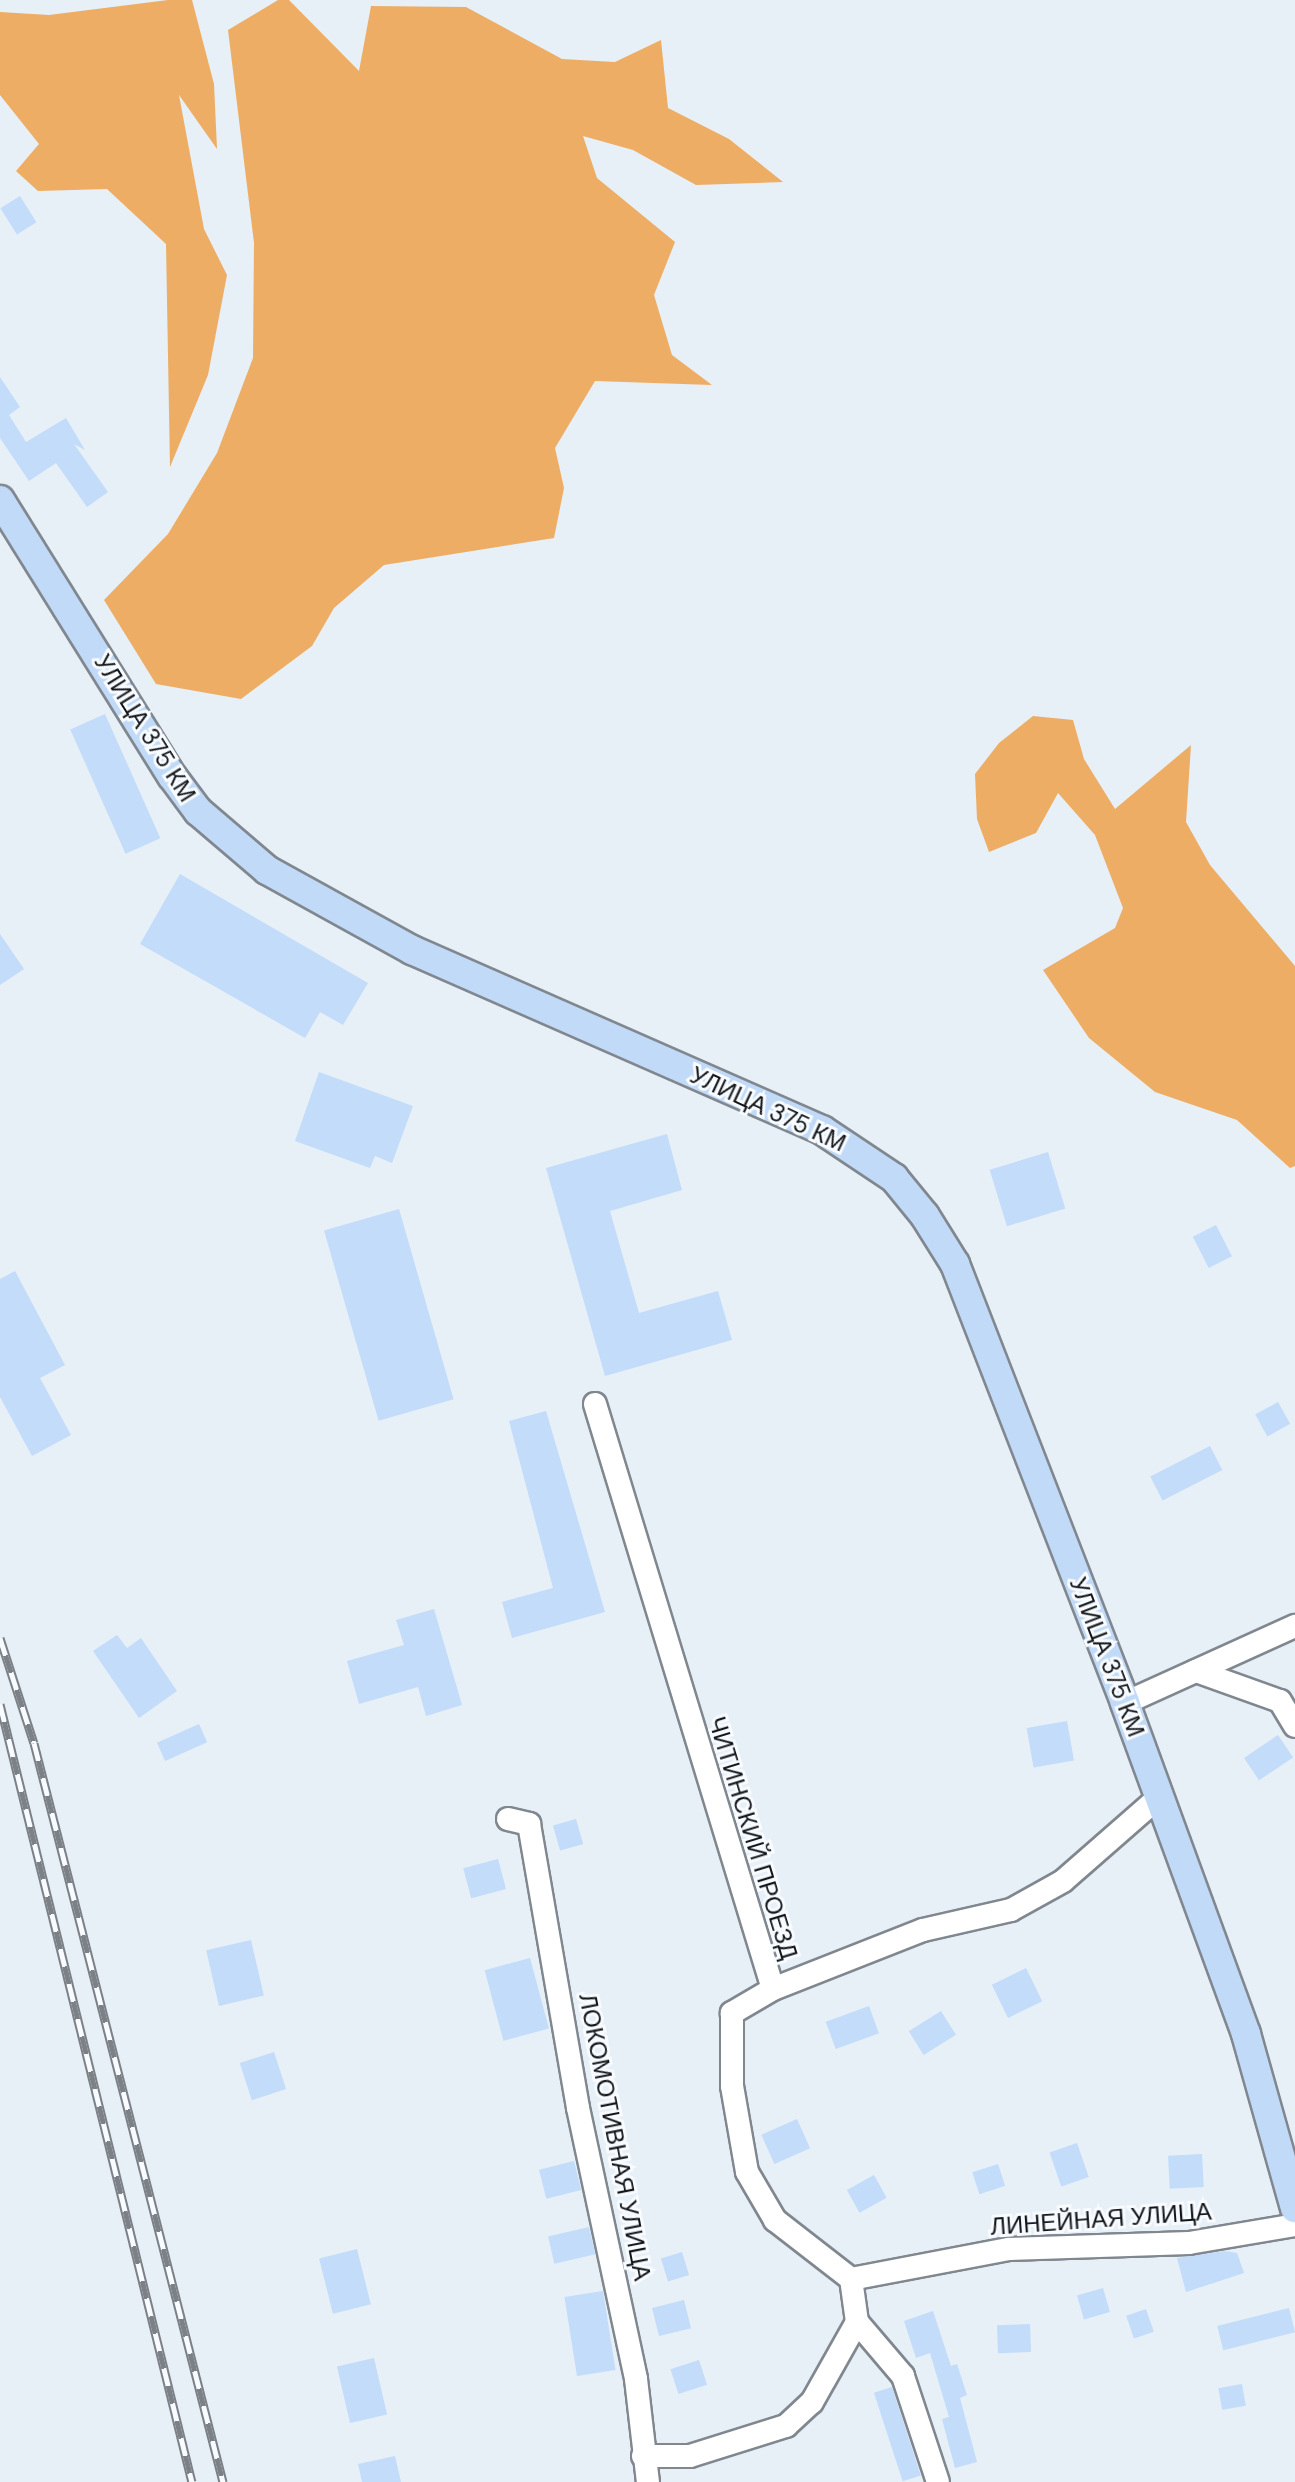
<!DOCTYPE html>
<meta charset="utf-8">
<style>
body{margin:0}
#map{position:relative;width:1295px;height:2482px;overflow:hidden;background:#e7eff7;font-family:"DM Sans",sans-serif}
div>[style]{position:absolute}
.green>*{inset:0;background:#edad64}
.building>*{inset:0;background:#c2dcfa;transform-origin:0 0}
.roads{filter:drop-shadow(2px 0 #80878f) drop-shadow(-2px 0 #80878f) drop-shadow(0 2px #80878f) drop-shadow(0 -2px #80878f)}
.minor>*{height:22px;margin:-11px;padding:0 11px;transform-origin:11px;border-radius:11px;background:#fff}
.major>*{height:28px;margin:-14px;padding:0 14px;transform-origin:14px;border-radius:14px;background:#c1daf8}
.rail>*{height:9px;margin-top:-4.5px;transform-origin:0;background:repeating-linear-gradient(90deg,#f8fbff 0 18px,#7c8187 0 36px);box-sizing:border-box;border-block:2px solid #7c8187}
span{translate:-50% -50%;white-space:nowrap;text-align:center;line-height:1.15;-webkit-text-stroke:6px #f8fbff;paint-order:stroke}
.street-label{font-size:24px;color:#121518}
</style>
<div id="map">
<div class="green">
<i style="clip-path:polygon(168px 0,192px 0,214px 84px,217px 149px,179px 95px,204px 229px,227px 275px,208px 375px,170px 467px,166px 244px,107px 189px,38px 191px,16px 171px,39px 144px,0 95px,0 12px,49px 15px)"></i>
<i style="clip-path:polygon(278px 0,289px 0,359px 71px,371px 6px,466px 7px,562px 59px,615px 62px,661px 40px,668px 108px,729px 139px,783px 182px,696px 185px,633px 150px,583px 136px,597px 178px,675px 242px,654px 295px,672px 355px,712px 385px,595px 381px,555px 448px,564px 488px,554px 538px,384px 565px,334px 608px,312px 646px,241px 699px,156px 684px,104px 600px,168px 534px,217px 453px,253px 358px,254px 243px,228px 30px)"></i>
<i style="clip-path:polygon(1033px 716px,1073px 720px,1084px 759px,1115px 809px,1191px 745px,1186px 822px,1210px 865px,1295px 966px,1295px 1166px,1290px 1168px,1237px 1120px,1155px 1092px,1089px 1038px,1043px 970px,1115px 928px,1123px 908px,1095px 835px,1058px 793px,1036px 833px,989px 852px,977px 819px,975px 774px,999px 743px)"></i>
</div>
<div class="building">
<i style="left:20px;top:196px;width:31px;height:23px;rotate:58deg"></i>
<i style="clip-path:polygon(0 377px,20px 407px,9px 415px,26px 442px,66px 418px,85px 450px,74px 444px,108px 492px,87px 507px,56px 463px,29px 481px,0 438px)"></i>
<i style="left:105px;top:714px;width:136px;height:38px;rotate:66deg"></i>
<i style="clip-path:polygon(180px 874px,368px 983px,343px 1025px,320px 1012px,305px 1038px,140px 944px)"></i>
<i style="clip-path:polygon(0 934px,24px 969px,0 985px)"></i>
<i style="clip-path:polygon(319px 1072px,413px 1106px,392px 1163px,375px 1156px,370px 1168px,295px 1141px)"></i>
<i style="clip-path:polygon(667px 1134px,682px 1190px,610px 1211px,639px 1313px,718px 1291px,732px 1340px,605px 1376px,546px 1168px)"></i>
<i style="left:1048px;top:1152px;width:59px;height:61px;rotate:73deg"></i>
<i style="left:399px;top:1209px;width:198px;height:78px;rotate:74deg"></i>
<i style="left:1216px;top:1225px;width:35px;height:26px;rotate:63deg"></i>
<i style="clip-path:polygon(15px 1271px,65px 1365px,40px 1378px,71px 1435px,32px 1456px,0 1397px,0 1279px)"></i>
<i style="left:1278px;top:1402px;width:25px;height:26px;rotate:61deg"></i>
<i style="clip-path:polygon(546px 1411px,605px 1612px,512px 1638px,502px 1602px,553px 1588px,509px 1421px)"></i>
<i style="left:1210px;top:1446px;width:27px;height:67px;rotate:63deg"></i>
<i style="clip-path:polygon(434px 1609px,462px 1705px,426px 1716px,418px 1687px,359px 1704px,347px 1661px,404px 1645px,396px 1620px)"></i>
<i style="clip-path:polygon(117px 1635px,127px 1648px,141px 1638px,177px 1691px,139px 1718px,93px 1651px)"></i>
<i style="left:1067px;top:1721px;width:40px;height:41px;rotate:80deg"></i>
<i style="left:199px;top:1724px;width:20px;height:46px;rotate:66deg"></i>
<i style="left:1278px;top:1735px;width:27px;height:41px;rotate:56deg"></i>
<i style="left:576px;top:1819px;width:26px;height:24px;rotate:74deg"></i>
<i style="left:498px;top:1859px;width:31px;height:36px;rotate:75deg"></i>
<i style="left:251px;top:1940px;width:57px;height:46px;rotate:77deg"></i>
<i style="left:530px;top:1958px;width:73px;height:47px;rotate:75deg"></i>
<i style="left:1026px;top:1968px;width:37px;height:38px;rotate:64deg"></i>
<i style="left:869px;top:2006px;width:29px;height:46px;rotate:70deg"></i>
<i style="left:941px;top:2011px;width:28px;height:38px;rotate:58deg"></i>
<i style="left:274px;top:2052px;width:39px;height:36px;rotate:72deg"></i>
<i style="left:797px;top:2119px;width:32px;height:39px;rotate:66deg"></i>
<i style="left:1077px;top:2143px;width:36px;height:29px;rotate:71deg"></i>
<i style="left:1202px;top:2154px;width:33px;height:34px;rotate:87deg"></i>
<i style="left:574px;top:2161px;width:30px;height:36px;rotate:76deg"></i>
<i style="left:998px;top:2164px;width:23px;height:27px;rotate:72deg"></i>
<i style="left:874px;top:2175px;width:26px;height:31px;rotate:61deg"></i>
<i style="left:589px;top:2227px;width:28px;height:42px;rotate:77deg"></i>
<i style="left:357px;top:2249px;width:57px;height:39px;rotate:76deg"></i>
<i style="clip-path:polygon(1225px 2251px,1237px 2253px,1244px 2273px,1186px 2292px,1177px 2258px)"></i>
<i style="left:682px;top:2252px;width:24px;height:22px;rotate:73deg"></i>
<i style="left:1103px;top:2288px;width:25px;height:27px;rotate:74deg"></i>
<i style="left:603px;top:2291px;width:80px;height:39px;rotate:81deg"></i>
<i style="left:684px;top:2300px;width:29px;height:33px;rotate:76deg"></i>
<i style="left:1289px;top:2308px;width:25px;height:74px;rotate:76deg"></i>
<i style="left:1146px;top:2309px;width:24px;height:21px;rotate:71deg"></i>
<i style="clip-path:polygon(933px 2311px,951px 2366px,957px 2364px,967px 2395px,960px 2398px,977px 2462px,955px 2468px,942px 2419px,949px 2417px,930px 2353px,916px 2358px,904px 2321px)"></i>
<i style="left:1030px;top:2324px;width:28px;height:33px;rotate:88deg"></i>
<i style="left:374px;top:2358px;width:58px;height:38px;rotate:77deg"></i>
<i style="left:699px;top:2360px;width:26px;height:30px;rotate:72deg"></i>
<i style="left:1242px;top:2384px;width:22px;height:24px;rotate:80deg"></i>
<i style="left:892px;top:2387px;width:93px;height:19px;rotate:72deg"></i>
<i style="clip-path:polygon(395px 2456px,401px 2482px,362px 2482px,358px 2464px)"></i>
</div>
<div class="roads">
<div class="minor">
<i style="left:595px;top:1404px;width:611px;rotate:73.08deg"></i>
<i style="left:773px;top:1989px;width:48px;rotate:149.7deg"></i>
<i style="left:732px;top:2013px;width:73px;rotate:90deg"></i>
<i style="left:732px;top:2086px;width:87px;rotate:80.1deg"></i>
<i style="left:747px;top:2172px;width:56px;rotate:59.7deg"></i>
<i style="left:775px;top:2220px;width:96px;rotate:37.8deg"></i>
<i style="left:1196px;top:1671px;width:89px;rotate:19.7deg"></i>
<i style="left:1280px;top:1701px;width:29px;rotate:59deg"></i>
<i style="left:1125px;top:1703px;width:187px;rotate:-24.4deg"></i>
<i style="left:508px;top:1819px;width:22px;rotate:13deg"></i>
<i style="left:529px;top:1824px;width:288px;rotate:80.2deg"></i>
<i style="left:578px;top:2108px;width:277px;rotate:77.9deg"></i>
<i style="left:636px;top:2379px;width:104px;rotate:83.4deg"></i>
<i style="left:773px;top:1989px;width:161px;rotate:-21.5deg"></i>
<i style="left:923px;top:1930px;width:90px;rotate:-12.8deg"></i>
<i style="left:1011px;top:1910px;width:60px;rotate:-29.1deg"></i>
<i style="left:1063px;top:1881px;width:128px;rotate:-41.2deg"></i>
<i style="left:643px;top:2456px;width:47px"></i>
<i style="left:690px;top:2456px;width:101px;rotate:-17.4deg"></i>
<i style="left:786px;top:2426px;width:35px;rotate:-43deg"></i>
<i style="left:812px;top:2402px;width:92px;rotate:-60.6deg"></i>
<i style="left:938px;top:2482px;width:112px;rotate:-108.3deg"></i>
<i style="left:903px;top:2376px;width:71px;rotate:-130.4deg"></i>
<i style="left:857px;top:2322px;width:43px;rotate:-97.9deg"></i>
<i style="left:851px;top:2279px;width:161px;rotate:-10.8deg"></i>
<i style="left:1009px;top:2249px;width:180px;rotate:-1.9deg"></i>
<i style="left:1189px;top:2243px;width:108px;rotate:-9.6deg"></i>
</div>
<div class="major">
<i style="left:0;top:500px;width:325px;rotate:58.1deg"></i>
<i style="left:172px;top:776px;width:44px;rotate:53.4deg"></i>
<i style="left:198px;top:811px;width:91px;rotate:40.5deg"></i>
<i style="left:267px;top:870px;width:166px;rotate:28.9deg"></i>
<i style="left:412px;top:950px;width:448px;rotate:23.7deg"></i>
<i style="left:822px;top:1130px;width:87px;rotate:33.7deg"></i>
<i style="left:894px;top:1178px;width:49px;rotate:50.8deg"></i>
<i style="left:925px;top:1216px;width:57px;rotate:58deg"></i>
<i style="left:955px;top:1264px;width:471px;rotate:68.8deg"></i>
<i style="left:1125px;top:1703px;width:352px;rotate:69.9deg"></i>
<i style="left:1246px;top:2034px;width:181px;rotate:74.3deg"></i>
</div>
</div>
<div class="rail">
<i style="left:0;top:1638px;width:110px;rotate:72.1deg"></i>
<i style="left:34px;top:1743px;width:763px;rotate:75.65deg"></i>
<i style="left:0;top:1704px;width:801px;rotate:76.14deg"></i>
</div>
<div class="street-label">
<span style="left:145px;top:728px;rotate:58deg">УЛИЦА 375 КМ</span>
<span style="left:768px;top:1109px;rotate:25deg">УЛИЦА 375 КМ</span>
<span style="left:1107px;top:1657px;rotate:69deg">УЛИЦА 375 КМ</span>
<span style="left:753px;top:1838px;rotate:73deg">ЧИТИНСКИЙ ПРОЕЗД</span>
<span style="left:615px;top:2137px;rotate:79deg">ЛОКОМОТИВНАЯ УЛИЦА</span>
<span style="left:1101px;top:2219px;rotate:-4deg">ЛИНЕЙНАЯ УЛИЦА</span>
</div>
</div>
